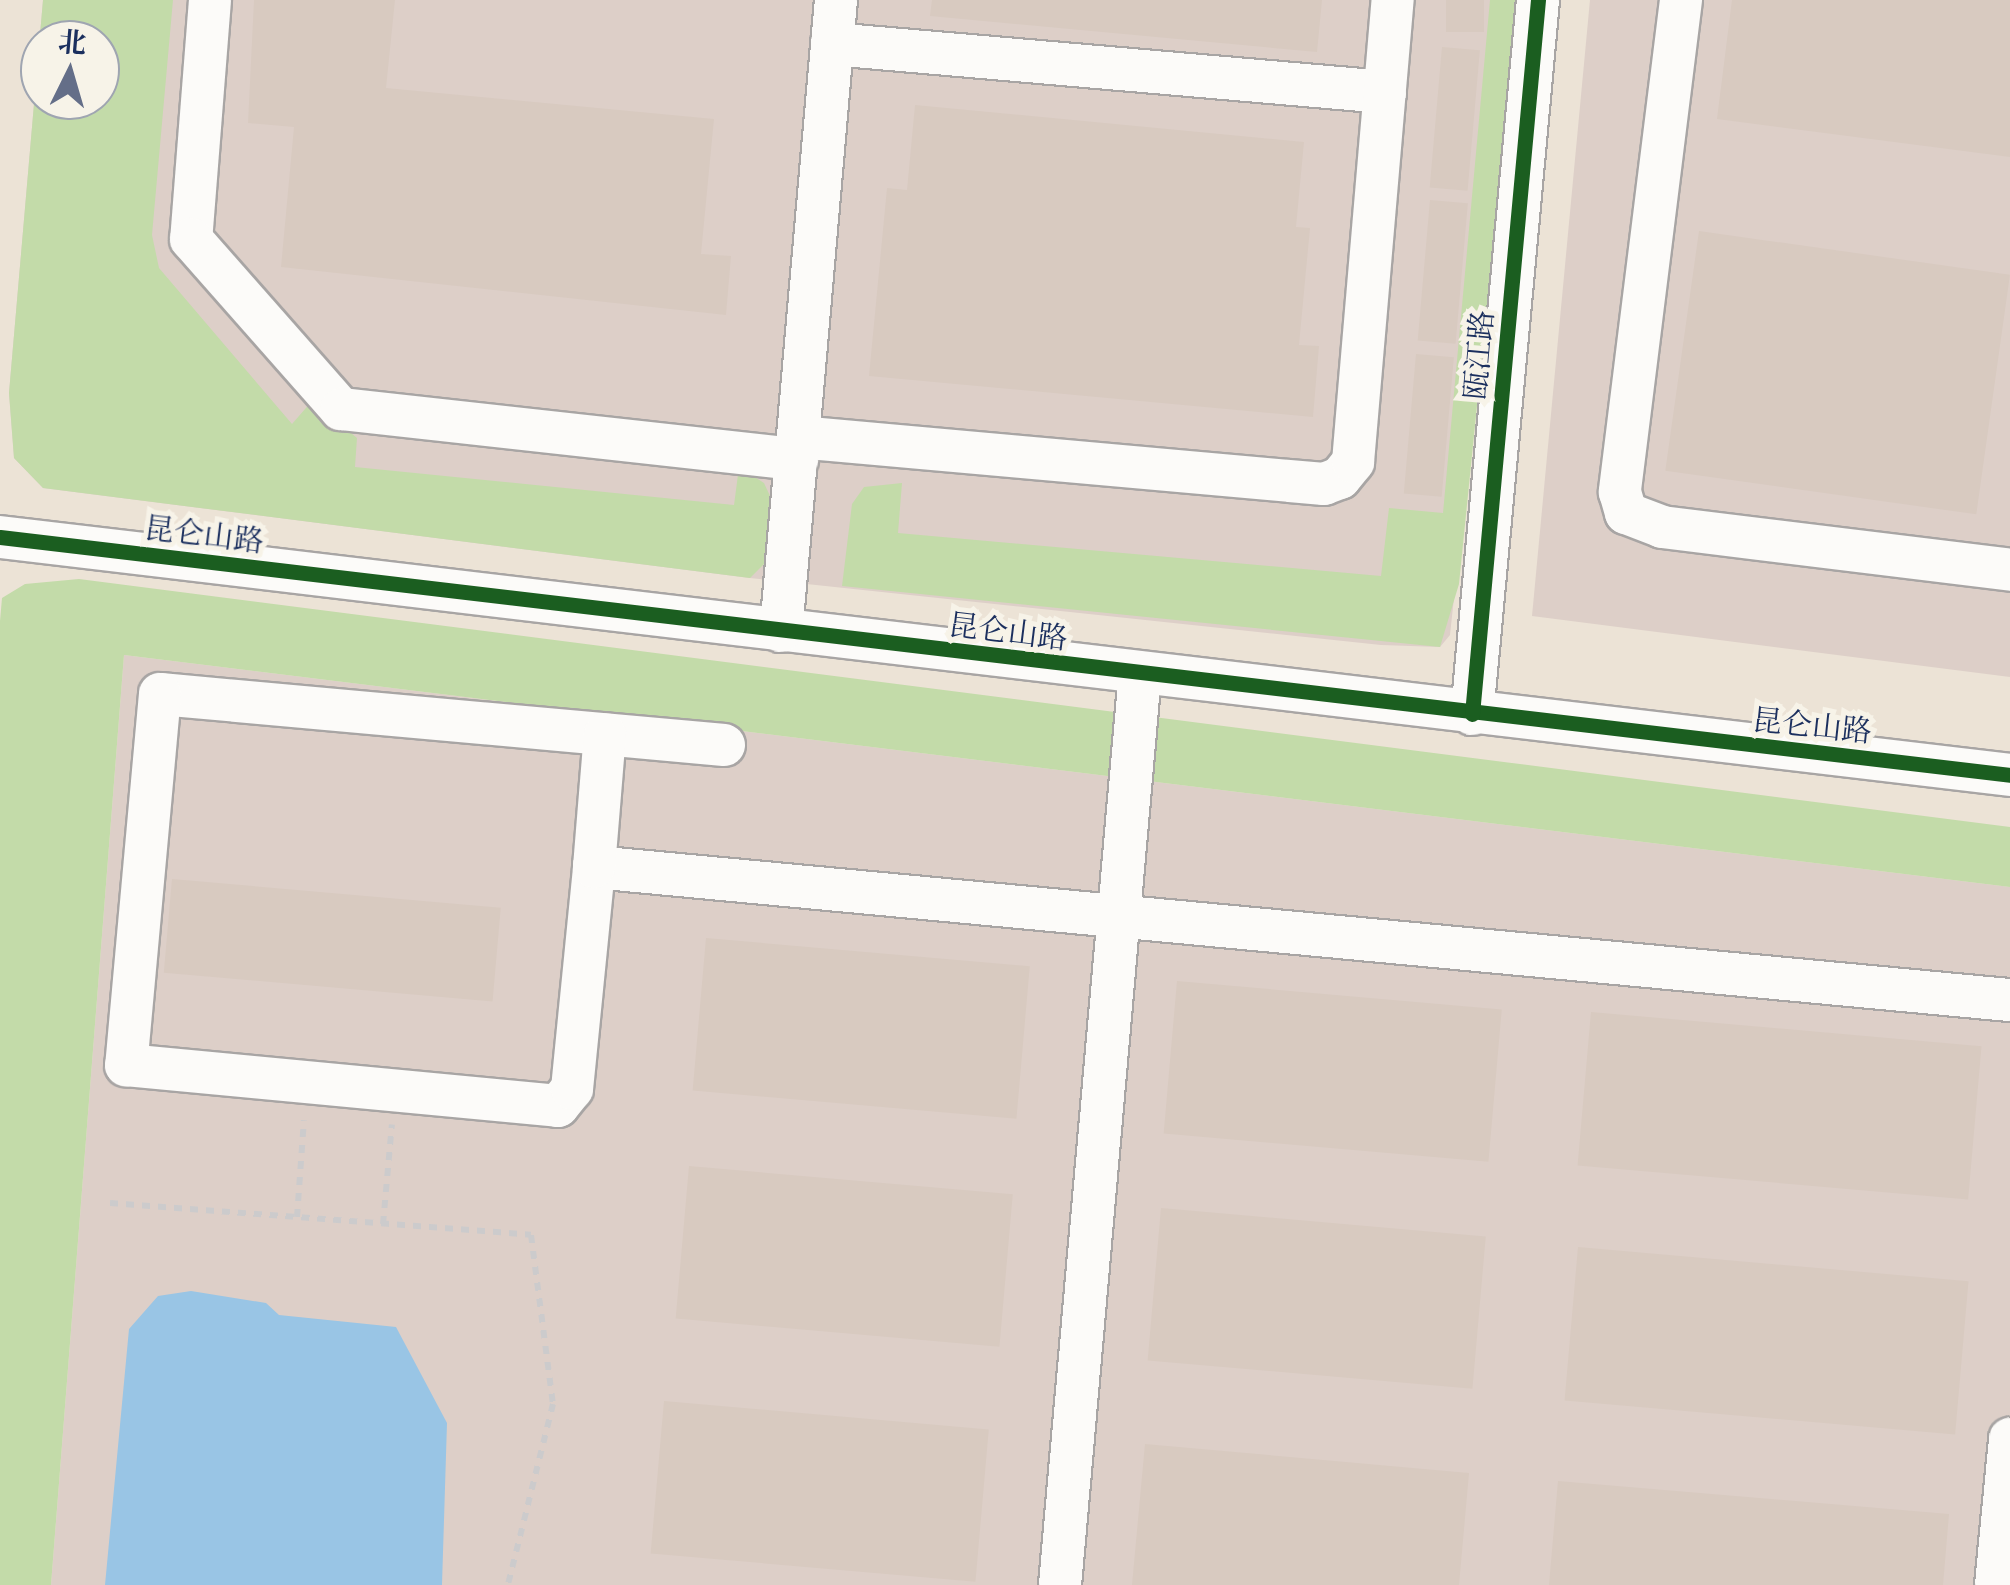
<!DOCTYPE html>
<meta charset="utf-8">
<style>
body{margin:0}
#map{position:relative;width:2010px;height:1585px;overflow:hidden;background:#ece3d6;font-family:"Gentium Book Plus","Noto Serif SC",serif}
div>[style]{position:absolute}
.industrial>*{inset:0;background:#ddcfc8}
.green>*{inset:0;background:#c3dba9}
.water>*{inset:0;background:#99c5e5}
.building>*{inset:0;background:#d8cac0;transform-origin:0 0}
.path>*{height:6px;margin-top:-3px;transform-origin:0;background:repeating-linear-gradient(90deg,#cccbcc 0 8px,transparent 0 16px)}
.roads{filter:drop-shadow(2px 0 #a8a5a4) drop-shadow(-2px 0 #a8a5a4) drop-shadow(0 2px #a8a5a4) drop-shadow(0 -2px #a8a5a4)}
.minor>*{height:42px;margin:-21px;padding:0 21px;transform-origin:21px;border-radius:21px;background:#fcfbf9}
.cycleway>*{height:15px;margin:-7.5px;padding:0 7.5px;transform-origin:7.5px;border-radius:7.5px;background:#1b5e20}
span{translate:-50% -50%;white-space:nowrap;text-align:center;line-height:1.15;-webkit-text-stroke:10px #f7f3e8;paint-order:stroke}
.street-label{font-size:30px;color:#1b2f5e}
.north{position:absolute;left:20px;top:20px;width:100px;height:100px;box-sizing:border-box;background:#f7f3e8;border:2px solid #9fa5b1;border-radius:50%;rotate:5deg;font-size:28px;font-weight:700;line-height:40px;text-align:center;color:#1b2f5e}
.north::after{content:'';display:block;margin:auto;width:35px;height:45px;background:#646e88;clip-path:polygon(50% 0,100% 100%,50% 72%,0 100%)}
</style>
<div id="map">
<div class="industrial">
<i style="clip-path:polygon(evenodd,43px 0,1518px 0,1450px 635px,1440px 647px,1381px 645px,750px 578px,43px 488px,14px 458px,9px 393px,43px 0,40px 40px,100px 40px,100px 100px,40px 100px,40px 40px)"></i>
<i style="clip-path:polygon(1590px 0,2010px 0,2010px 677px,1532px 616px)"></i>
<i style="clip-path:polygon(124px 655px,2010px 887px,2010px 1585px,51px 1585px)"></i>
</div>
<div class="green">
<i style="clip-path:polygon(evenodd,43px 0,173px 0,152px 235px,159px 268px,292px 424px,312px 401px,357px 438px,355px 467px,734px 505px,739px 467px,764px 483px,776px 509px,770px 558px,750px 578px,43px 488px,14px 458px,9px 393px,43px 0,40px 40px,100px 40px,100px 100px,40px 100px,40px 40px)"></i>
<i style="clip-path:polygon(1490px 0,1518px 0,1459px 584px,1440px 647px,842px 586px,852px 504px,864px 487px,902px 483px,898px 533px,1381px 576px,1389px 508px,1443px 513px)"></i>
<i style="clip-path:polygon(79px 579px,2010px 827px,2010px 887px,124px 655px,51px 1585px,0 1585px,0 621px,2px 598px,25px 584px)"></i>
</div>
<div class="water">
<i style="clip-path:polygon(191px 1291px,266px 1303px,279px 1315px,396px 1327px,447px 1423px,442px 1585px,105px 1585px,129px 1329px,158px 1296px)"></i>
</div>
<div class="building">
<i style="clip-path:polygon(254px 0,395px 0,386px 88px,714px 119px,701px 254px,731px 256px,726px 315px,281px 267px,294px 127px,248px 123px)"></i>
<i style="clip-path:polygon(932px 0,1322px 0,1317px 52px,930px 16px)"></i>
<i style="left:1446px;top:0;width:38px;height:32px"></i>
<i style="clip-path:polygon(1732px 0,2010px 0,2010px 157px,1717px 119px)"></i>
<i style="left:1442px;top:47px;width:38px;height:141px;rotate:5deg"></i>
<i style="clip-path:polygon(915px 105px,1304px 142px,1296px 227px,1310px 228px,1299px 345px,1319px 346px,1313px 417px,869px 376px,887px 188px,907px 190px)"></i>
<i style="left:1430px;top:200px;width:38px;height:141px;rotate:5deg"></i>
<i style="left:1699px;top:231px;width:314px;height:242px;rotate:8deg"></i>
<i style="left:1416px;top:354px;width:38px;height:140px;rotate:5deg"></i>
<i style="left:172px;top:879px;width:330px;height:94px;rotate:5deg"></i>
<i style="left:706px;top:938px;width:325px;height:153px;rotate:5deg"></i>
<i style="left:1177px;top:981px;width:326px;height:153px;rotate:5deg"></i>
<i style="left:1591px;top:1012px;width:392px;height:154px;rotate:5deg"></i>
<i style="left:689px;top:1166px;width:325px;height:153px;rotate:5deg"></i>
<i style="left:1161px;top:1208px;width:326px;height:153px;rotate:5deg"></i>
<i style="left:1578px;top:1247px;width:392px;height:154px;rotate:5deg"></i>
<i style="left:664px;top:1401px;width:326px;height:153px;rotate:5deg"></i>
<i style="clip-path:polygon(1145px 1444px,1469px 1473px,1459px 1585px,1132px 1585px)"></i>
<i style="clip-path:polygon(1558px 1481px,1949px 1514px,1943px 1585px,1549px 1585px)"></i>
</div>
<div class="path">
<i style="left:110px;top:1203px;width:422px;rotate:4.3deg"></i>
<i style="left:531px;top:1235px;width:170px;rotate:82.6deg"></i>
<i style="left:553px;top:1404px;width:187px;rotate:104deg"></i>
<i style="left:297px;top:1217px;width:97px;rotate:-85.9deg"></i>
<i style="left:383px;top:1224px;width:100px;rotate:-84.9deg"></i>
</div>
<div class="roads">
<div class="minor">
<i style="left:210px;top:0;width:240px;rotate:94.5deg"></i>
<i style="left:191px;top:239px;width:227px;rotate:48.6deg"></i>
<i style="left:341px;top:409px;width:459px;rotate:6.3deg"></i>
<i style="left:1681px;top:0;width:496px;rotate:97.1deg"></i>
<i style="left:1620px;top:492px;width:22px;rotate:74deg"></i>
<i style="left:1626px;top:513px;width:39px;rotate:21deg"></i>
<i style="left:1662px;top:527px;width:351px;rotate:7deg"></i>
<i style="left:832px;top:44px;width:555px;rotate:4.96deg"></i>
<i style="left:798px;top:437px;width:528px;rotate:5.11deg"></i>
<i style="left:1324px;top:484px;width:17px;rotate:-21deg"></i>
<i style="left:1340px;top:478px;width:21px;rotate:-51deg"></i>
<i style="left:1353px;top:462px;width:464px;rotate:-85.1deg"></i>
<i style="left:0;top:537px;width:2024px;rotate:6.75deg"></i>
<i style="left:781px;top:631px;width:633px;rotate:-85.02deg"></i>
<i style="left:1472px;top:714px;width:717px;rotate:-84.72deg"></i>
<i style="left:724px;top:745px;width:566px;rotate:-174.83deg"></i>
<i style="left:160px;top:694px;width:373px;rotate:95.2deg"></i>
<i style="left:126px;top:1065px;width:434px;rotate:5.4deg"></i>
<i style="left:558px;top:1106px;width:22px;rotate:-51deg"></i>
<i style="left:572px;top:1089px;width:223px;rotate:-84.3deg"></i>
<i style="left:594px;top:867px;width:1422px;rotate:5.37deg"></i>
<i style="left:594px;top:867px;width:133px;rotate:-85.3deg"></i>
<i style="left:1060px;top:1585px;width:915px;rotate:-84.98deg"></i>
<i style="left:1996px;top:1585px;width:147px;rotate:-84.5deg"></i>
</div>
</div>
<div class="cycleway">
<i style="left:0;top:537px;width:2024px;rotate:6.75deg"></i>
<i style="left:1472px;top:714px;width:717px;rotate:-84.72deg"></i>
</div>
<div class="street-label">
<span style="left:1478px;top:355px;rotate:-85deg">瓯江路</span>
<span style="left:204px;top:534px;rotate:7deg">昆仑山路</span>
<span style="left:1008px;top:631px;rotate:7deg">昆仑山路</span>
<span style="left:1812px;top:725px;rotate:6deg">昆仑山路</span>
</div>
<div class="north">北</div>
</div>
